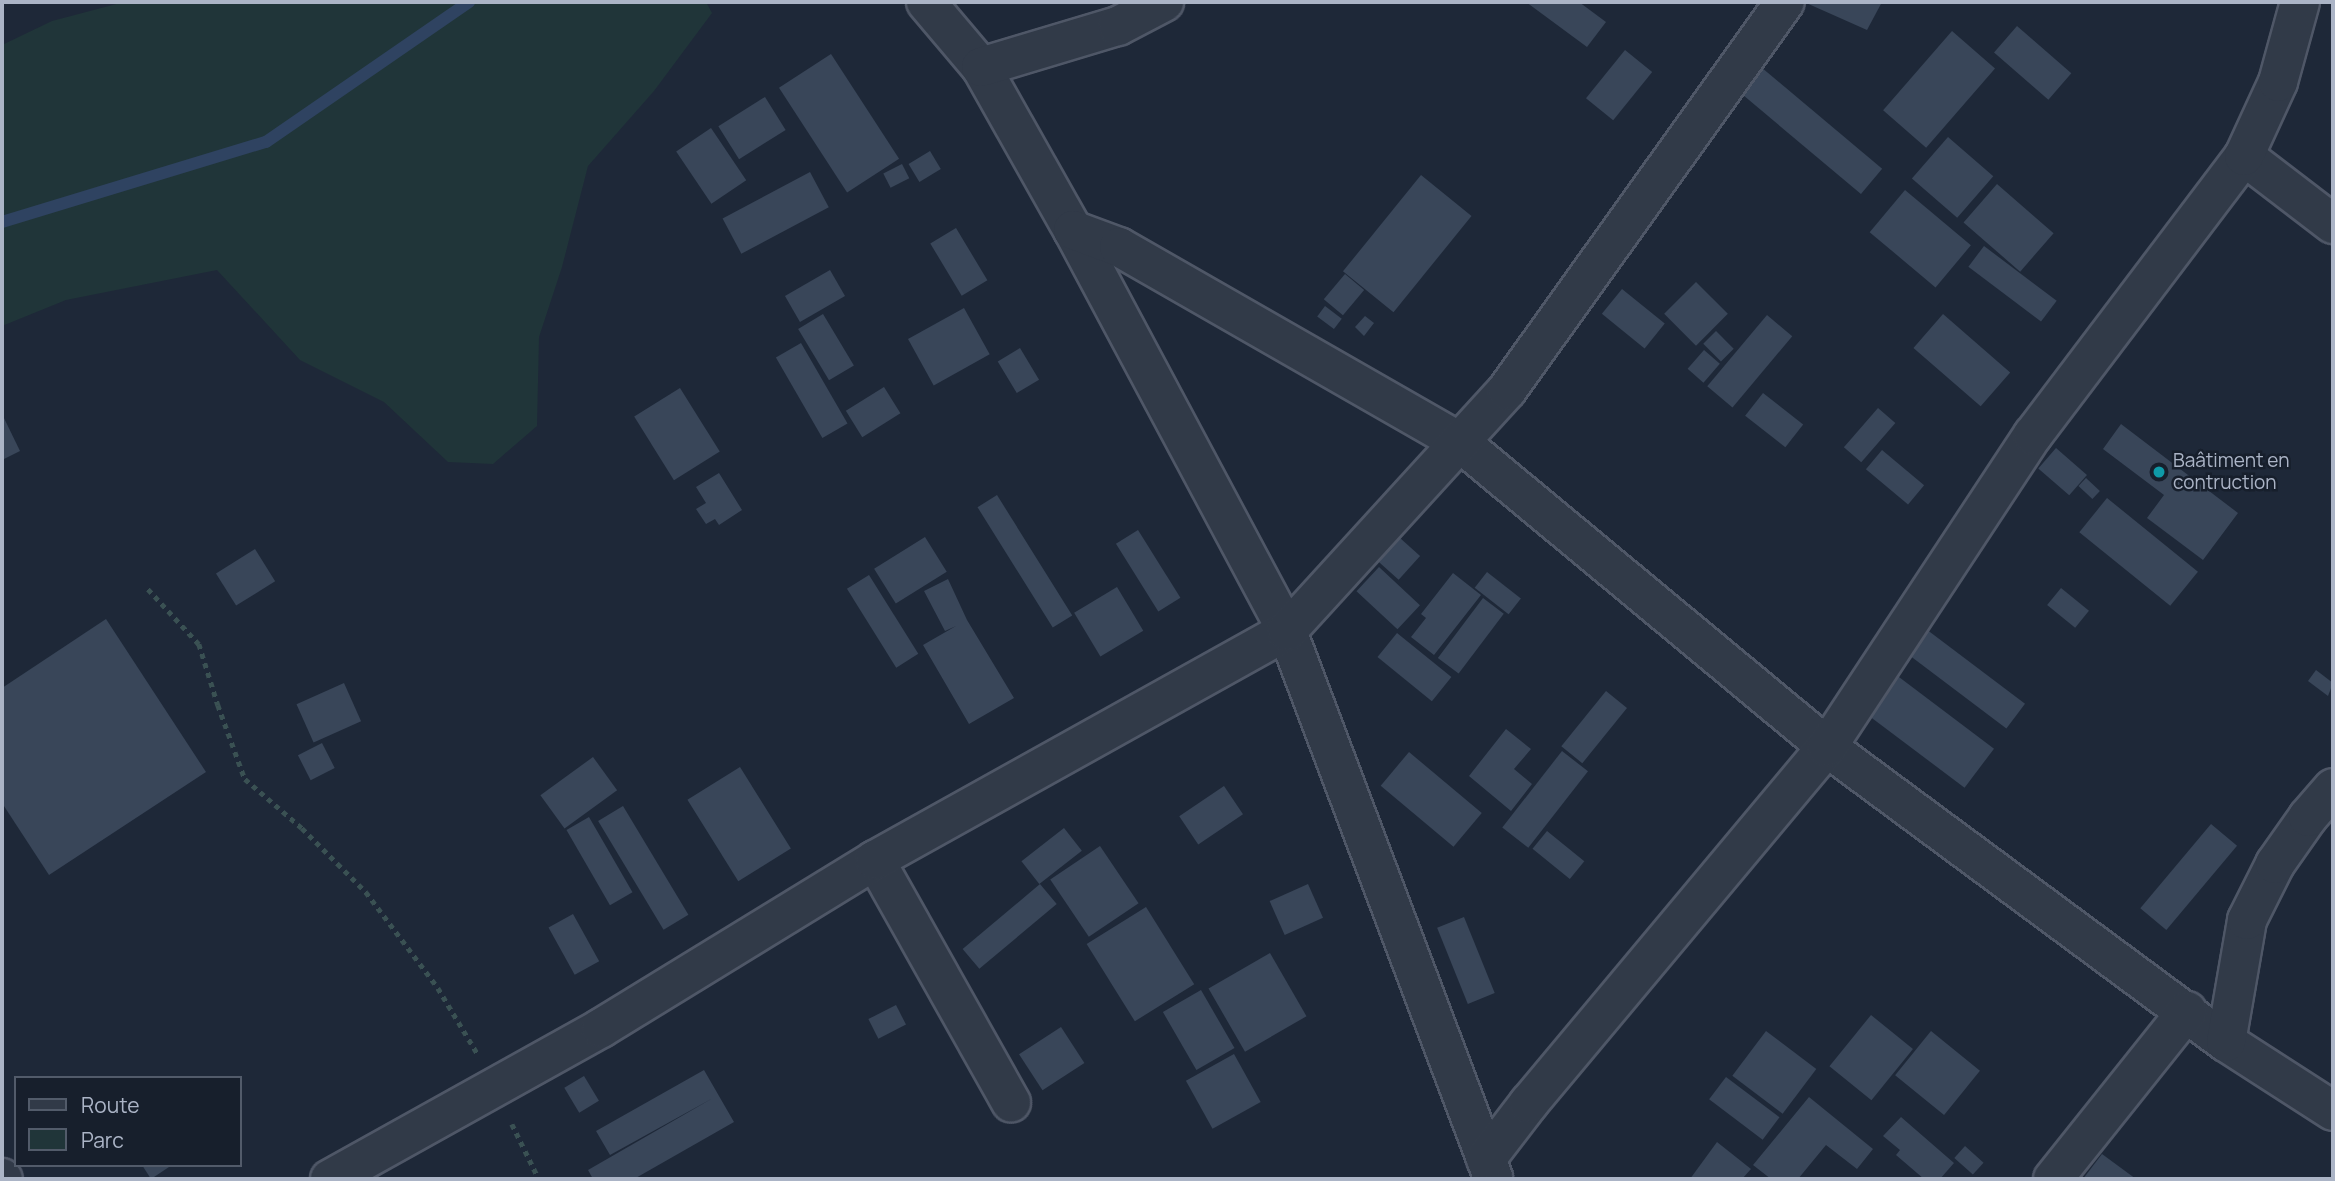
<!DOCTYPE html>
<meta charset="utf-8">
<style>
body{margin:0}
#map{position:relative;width:2335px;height:1181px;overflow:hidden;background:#1e2838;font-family:Manrope,sans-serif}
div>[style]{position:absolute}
.green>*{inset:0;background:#203539}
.stream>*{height:12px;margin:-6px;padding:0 6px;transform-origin:6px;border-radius:6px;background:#2f4361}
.building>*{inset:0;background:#394659;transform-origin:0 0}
.path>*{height:4.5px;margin-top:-2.25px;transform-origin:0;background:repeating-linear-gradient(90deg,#3a5153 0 5px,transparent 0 10px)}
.roads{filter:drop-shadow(2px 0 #4f5767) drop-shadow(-2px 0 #4f5767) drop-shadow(0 2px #4f5767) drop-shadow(0 -2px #4f5767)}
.street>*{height:38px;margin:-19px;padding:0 19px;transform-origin:19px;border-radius:19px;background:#313a48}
.dots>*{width:19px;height:19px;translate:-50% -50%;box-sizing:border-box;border:4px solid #171f2c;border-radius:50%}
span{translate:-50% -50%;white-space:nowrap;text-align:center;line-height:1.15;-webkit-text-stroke:5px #171f2c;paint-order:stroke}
.poi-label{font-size:19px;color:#abb4c6}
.left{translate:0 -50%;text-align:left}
.frame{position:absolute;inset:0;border:4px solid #abb4c6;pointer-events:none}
.legend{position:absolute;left:14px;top:1076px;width:228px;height:91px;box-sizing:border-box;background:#171f2c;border:2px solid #525b6a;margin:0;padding:9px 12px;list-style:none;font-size:21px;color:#abb4c6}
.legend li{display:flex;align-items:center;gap:14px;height:35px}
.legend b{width:35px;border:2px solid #525b6a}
</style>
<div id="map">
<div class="green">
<i style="clip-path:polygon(124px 2px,706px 2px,712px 13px,654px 91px,588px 166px,562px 267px,539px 337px,537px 426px,493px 464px,448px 462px,384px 402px,300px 360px,217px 270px,66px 300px,2px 326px,2px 45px,52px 21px)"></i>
</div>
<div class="stream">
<i style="left:2px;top:222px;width:276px;rotate:-16.9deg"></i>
<i style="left:266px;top:142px;width:247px;rotate:-34.6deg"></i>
</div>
<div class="building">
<i style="clip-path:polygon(1526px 2px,1579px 2px,1606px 22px,1587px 47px)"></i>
<i style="clip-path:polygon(1804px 2px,1882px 2px,1867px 30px)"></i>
<i style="left:2017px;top:26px;width:72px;height:35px;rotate:41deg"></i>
<i style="left:1952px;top:31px;width:57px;height:105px;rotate:41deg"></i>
<i style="left:1625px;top:50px;width:35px;height:62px;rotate:39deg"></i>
<i style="left:831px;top:54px;width:125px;height:62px;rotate:57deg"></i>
<i style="left:1755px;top:62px;width:166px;height:33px;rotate:40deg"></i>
<i style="left:765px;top:97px;width:39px;height:55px;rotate:58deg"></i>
<i style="left:711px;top:128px;width:63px;height:42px;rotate:56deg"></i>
<i style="left:1948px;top:137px;width:60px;height:55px;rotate:41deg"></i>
<i style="left:930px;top:151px;width:21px;height:25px;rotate:59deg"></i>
<i style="left:902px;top:164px;width:16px;height:21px;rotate:63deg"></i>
<i style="left:810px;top:172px;width:40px;height:99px;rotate:62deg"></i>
<i style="left:1421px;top:175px;width:65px;height:124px;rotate:39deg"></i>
<i style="left:1997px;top:184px;width:75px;height:51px;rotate:41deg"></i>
<i style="left:1905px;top:190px;width:86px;height:55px;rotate:40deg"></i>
<i style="left:956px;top:228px;width:61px;height:30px;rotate:59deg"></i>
<i style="left:1984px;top:246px;width:91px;height:26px;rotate:37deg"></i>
<i style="left:830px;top:270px;width:30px;height:52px;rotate:60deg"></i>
<i style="left:1345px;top:274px;width:25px;height:33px;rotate:40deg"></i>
<i style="left:1696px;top:282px;width:45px;height:45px;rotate:45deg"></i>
<i style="left:1622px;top:289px;width:55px;height:32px;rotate:39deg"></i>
<i style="left:1325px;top:306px;width:21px;height:13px;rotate:37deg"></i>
<i style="left:964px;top:308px;width:53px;height:64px;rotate:61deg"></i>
<i style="left:823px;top:314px;width:60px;height:29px;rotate:59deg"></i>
<i style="left:1943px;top:314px;width:89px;height:45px;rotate:41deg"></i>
<i style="left:1767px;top:315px;width:33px;height:93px;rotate:40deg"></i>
<i style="clip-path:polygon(1365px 316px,1374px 323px,1364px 336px,1355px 327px)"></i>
<i style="left:1716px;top:331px;width:25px;height:18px;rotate:45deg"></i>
<i style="left:801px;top:343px;width:93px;height:29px;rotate:60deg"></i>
<i style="left:1020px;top:348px;width:37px;height:26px;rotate:59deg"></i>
<i style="left:1704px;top:350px;width:21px;height:25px;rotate:41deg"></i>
<i style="left:884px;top:387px;width:31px;height:45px;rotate:58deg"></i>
<i style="left:680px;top:388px;width:75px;height:54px;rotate:58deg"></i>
<i style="left:1763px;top:393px;width:51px;height:29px;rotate:38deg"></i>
<i style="left:1878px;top:408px;width:23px;height:52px;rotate:41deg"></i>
<i style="clip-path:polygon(2px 414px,20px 451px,2px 460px)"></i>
<i style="clip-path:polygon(2121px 424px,2238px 513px,2203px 560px,2147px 518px,2164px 495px,2103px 449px)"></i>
<i style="left:2056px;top:448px;width:41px;height:27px;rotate:41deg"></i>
<i style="left:1882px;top:450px;width:55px;height:25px;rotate:40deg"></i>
<i style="clip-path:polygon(719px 473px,742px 510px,719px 525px,715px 519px,706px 524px,696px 509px,706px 503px,696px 487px)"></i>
<i style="left:2086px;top:478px;width:19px;height:11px;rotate:43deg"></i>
<i style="left:997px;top:495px;width:142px;height:23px;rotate:58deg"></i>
<i style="left:2107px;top:498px;width:117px;height:44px;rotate:39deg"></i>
<i style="left:1138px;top:530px;width:80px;height:26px;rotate:58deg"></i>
<i style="left:925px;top:537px;width:41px;height:60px;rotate:58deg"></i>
<i style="left:1400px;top:538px;width:27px;height:32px;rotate:42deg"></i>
<i style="left:255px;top:549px;width:38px;height:46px;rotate:58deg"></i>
<i style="left:1379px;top:567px;width:56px;height:33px;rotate:43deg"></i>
<i style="left:1487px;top:572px;width:43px;height:20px;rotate:38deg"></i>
<i style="clip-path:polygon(1453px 573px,1481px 595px,1434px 655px,1411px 637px,1426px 618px,1421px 614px)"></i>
<i style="left:869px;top:575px;width:93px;height:26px;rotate:58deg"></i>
<i style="clip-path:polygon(948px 579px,967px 620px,1014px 698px,969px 724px,923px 645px,956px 626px,945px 631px,924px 591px)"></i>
<i style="left:1117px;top:587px;width:51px;height:50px;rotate:59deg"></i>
<i style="left:2061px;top:588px;width:36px;height:22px;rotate:39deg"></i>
<i style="left:1483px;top:598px;width:26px;height:75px;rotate:37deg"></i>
<i style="clip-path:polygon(106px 619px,206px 772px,49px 875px,2px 803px,2px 688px)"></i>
<i style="left:1922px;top:626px;width:129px;height:31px;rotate:37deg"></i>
<i style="left:1397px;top:633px;width:70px;height:31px;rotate:39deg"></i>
<i style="clip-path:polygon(2316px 670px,2333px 683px,2328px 696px,2308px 681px)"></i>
<i style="left:1891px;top:671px;width:129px;height:49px;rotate:37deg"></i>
<i style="left:344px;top:683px;width:42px;height:52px;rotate:66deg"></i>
<i style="left:1606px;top:691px;width:27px;height:71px;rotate:39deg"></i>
<i style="clip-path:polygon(1506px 729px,1531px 749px,1514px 769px,1532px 784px,1511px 811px,1469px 776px)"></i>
<i style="left:322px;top:743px;width:28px;height:27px;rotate:63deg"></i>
<i style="left:1562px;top:751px;width:33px;height:97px;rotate:38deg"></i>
<i style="left:1409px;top:752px;width:95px;height:44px;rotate:40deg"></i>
<i style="left:593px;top:757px;width:41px;height:65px;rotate:54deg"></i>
<i style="left:740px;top:767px;width:96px;height:62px;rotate:58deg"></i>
<i style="left:1224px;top:786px;width:34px;height:54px;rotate:56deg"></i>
<i style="left:623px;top:806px;width:127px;height:29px;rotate:59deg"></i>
<i style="left:589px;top:817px;width:87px;height:26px;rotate:60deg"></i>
<i style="left:2211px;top:824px;width:34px;height:110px;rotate:40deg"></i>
<i style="left:1064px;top:828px;width:29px;height:54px;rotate:52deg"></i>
<i style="left:1547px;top:831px;width:48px;height:23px;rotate:39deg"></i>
<i style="left:1100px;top:846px;width:69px;height:60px;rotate:56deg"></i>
<i style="left:1040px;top:884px;width:26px;height:101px;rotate:50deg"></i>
<i style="left:1308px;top:884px;width:37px;height:42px;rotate:66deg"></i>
<i style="left:1146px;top:907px;width:91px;height:70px;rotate:58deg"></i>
<i style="left:573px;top:914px;width:54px;height:28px;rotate:61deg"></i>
<i style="left:1464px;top:917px;width:82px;height:29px;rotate:68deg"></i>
<i style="left:1270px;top:953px;width:73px;height:71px;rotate:60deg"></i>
<i style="left:1201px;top:990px;width:67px;height:44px;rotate:60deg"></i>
<i style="left:896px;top:1005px;width:22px;height:31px;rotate:63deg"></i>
<i style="left:1871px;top:1015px;width:54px;height:66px;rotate:39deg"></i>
<i style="left:1061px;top:1027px;width:43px;height:50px;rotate:57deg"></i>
<i style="left:1766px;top:1031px;width:63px;height:56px;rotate:37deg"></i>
<i style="left:1931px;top:1031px;width:63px;height:57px;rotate:39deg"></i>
<i style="left:1234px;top:1054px;width:55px;height:55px;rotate:61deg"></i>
<i style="clip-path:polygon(704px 1070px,734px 1122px,634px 1179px,593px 1179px,588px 1170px,713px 1098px,610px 1155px,596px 1131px)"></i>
<i style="left:584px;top:1076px;width:29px;height:23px;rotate:59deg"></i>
<i style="left:1726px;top:1077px;width:67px;height:28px;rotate:37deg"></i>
<i style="clip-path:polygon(1809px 1097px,1873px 1149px,1857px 1169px,1826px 1145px,1798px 1179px,1771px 1179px,1753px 1165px)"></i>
<i style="clip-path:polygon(1901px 1117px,1954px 1163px,1940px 1179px,1924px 1179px,1896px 1155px,1900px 1150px,1883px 1136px)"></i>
<i style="clip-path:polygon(1717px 1142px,1751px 1169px,1742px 1179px,1690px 1179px)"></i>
<i style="left:1965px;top:1146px;width:25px;height:16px;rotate:42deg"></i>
<i style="clip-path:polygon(2102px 1154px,2136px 1179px,2083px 1179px)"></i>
<i style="clip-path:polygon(142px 1165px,172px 1165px,151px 1179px)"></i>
</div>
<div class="path">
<i style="left:148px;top:589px;width:75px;rotate:47.2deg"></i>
<i style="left:199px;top:644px;width:64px;rotate:72.7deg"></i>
<i style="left:218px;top:705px;width:79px;rotate:70deg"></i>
<i style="left:245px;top:779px;width:75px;rotate:40.7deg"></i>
<i style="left:302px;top:828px;width:91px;rotate:45deg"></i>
<i style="left:366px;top:892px;width:120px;rotate:53.1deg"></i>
<i style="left:438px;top:988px;width:76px;rotate:59deg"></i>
<i style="left:512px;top:1124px;width:61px;rotate:63.9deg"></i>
</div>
<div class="roads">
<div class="street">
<i style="left:926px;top:2px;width:85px;rotate:49.8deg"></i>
<i style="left:981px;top:67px;width:187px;rotate:60.6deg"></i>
<i style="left:1073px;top:230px;width:455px;rotate:61.9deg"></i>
<i style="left:1287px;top:631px;width:584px;rotate:69.33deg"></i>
<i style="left:981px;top:67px;width:143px;rotate:-16.7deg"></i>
<i style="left:1118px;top:26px;width:52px;rotate:-27.6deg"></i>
<i style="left:2244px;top:156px;width:112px;rotate:37.4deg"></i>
<i style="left:1073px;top:230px;width:49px;rotate:20.3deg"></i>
<i style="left:1119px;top:247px;width:394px;rotate:29.8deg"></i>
<i style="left:1461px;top:443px;width:476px;rotate:39.7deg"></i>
<i style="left:1827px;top:747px;width:496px;rotate:36.5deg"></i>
<i style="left:2226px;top:1042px;width:127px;rotate:32.8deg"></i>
<i style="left:875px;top:860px;width:278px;rotate:60.7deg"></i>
<i style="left:2226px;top:1042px;width:124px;rotate:-80.2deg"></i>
<i style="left:2247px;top:920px;width:63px;rotate:-63.4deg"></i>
<i style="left:2275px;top:864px;width:57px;rotate:-54.9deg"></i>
<i style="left:2308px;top:817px;width:38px;rotate:-49deg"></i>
<i style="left:1486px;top:1159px;width:71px;rotate:-52.5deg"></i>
<i style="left:1529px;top:1103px;width:464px;rotate:-50.1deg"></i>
<i style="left:1827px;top:747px;width:374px;rotate:-56.6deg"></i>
<i style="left:2033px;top:435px;width:350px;rotate:-52.9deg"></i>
<i style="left:2244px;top:156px;width:81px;rotate:-65.3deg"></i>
<i style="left:2278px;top:82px;width:83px;rotate:-74.6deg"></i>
<i style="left:2px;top:1178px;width:1px;rotate:45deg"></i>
<i style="left:330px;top:1179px;width:310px;rotate:-29.1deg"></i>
<i style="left:601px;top:1028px;width:321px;rotate:-31.5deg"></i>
<i style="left:875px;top:860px;width:471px;rotate:-29.1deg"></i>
<i style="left:1287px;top:631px;width:326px;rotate:-47.6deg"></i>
<i style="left:1507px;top:390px;width:477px;rotate:-54.4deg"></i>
<i style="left:2053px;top:1179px;width:215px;rotate:-51.4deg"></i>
</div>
</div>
<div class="dots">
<i style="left:2159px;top:472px;background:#0f9aa8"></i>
</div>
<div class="poi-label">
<span class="left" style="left:2173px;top:472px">Baâtiment en<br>contruction</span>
</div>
<div class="frame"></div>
<ul class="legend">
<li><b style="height:9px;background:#313a48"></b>Route</li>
<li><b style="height:19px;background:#203539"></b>Parc</li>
</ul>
</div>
